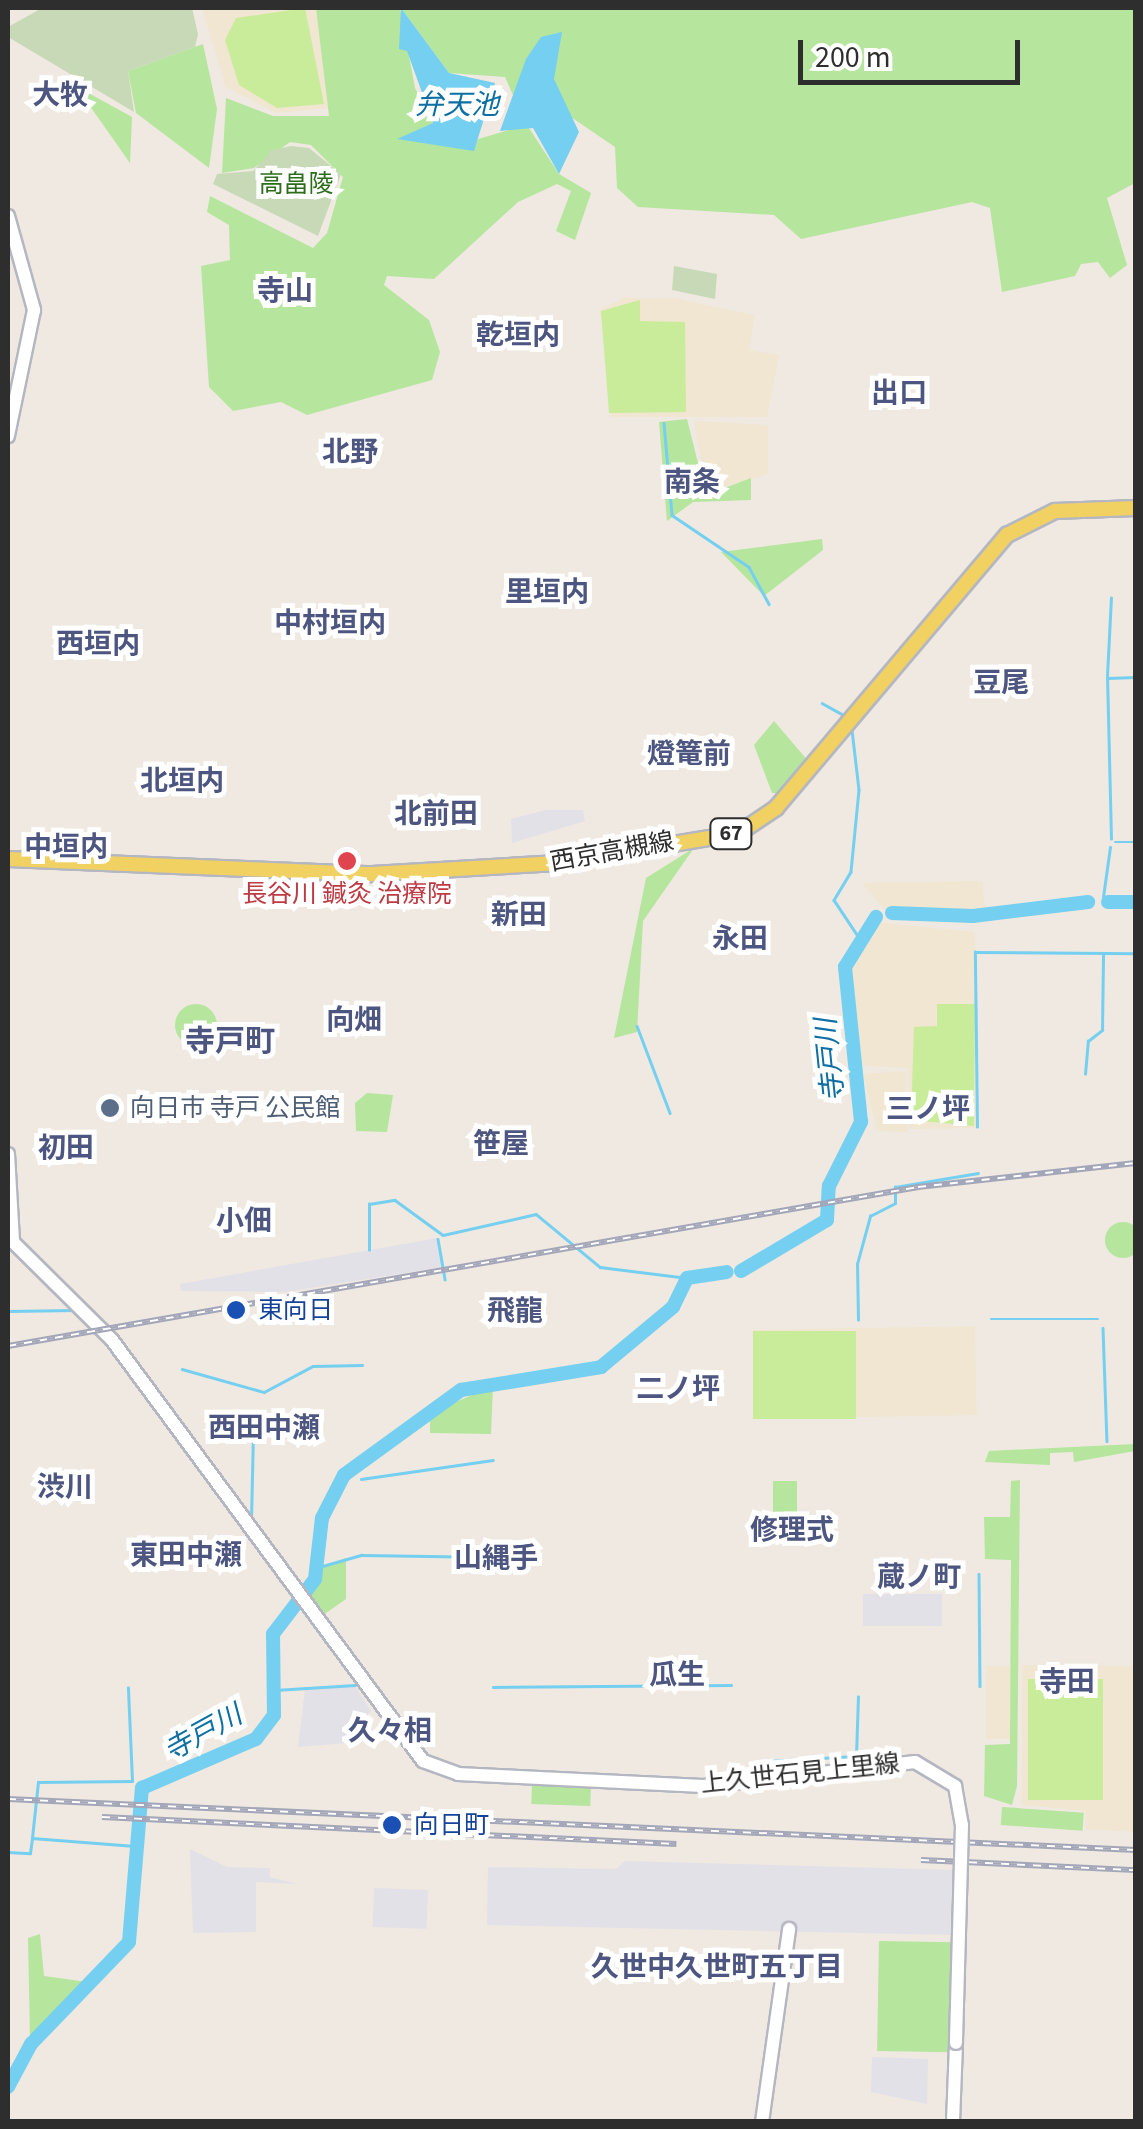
<!DOCTYPE html>
<meta charset="utf-8">
<style>
body{margin:0}
#map{position:relative;width:1143px;height:2129px;overflow:hidden;background:#efe9e1;font-family:"Source Sans 3","Noto Sans JP",sans-serif}
div>[style]{position:absolute}
.industrial>*{inset:0;background:#e3e1e8;transform-origin:0 0}
.education>*{inset:0;background:#f0e6d1;transform-origin:0 0}
.green>*{inset:0;background:#b6e59e;transform-origin:0 0}
.round{border-radius:50%}
.cemetery>*{inset:0;background:#c8d9b8}
.pitch>*{inset:0;background:#c9ec9a;transform-origin:0 0}
.water>*{inset:0;background:#75cff0}
.stream>*{height:2.5px;margin:-1.25px;padding:0 1.25px;transform-origin:1.25px;border-radius:1.25px;background:#75cff0}
.river>*{height:14px;margin:-7px;padding:0 7px;transform-origin:7px;border-radius:7px;background:#75cff0}
.roads{filter:drop-shadow(2px 0 #b4b7c1) drop-shadow(-2px 0 #b4b7c1) drop-shadow(0 2px #b4b7c1) drop-shadow(0 -2px #b4b7c1)}
.secondary>*{height:12px;margin:-6px;padding:0 6px;transform-origin:6px;border-radius:6px;background:#fff}
.primary>*{height:14px;margin:-7px;padding:0 7px;transform-origin:7px;border-radius:7px;background:#f2d163}
.rail>*{height:6px;margin-top:-3px;transform-origin:0;background:repeating-linear-gradient(90deg,#fff 0 8px,#a3a6b8 0 16px);box-sizing:border-box;border-block:2px solid #a3a6b8}
.bridges{filter:drop-shadow(2px 0 #b4b7c1) drop-shadow(-2px 0 #b4b7c1) drop-shadow(0 2px #b4b7c1) drop-shadow(0 -2px #b4b7c1)}
.secondary-bridge>*{height:12px;margin:-6px;padding:0 6px;transform-origin:6px;border-radius:6px;background:#fff}
.dots>*{width:28px;height:28px;translate:-50% -50%;box-sizing:border-box;border:5px solid #fff;border-radius:50%}
span{translate:-50% -50%;white-space:nowrap;text-align:center;line-height:1.15;-webkit-text-stroke:10px #fff;paint-order:stroke}
.shield-label span{padding:2px 8px;background:#fff;border:2px solid;border-radius:8px;-webkit-text-stroke-width:0}
.shield-label{font-size:22px;color:#2e2e2e;font-weight:700}
.park-label{font-size:25px;color:#2c6e1b}
.street-label{font-size:25px;color:#2e2e2e}
.health-label{font-size:25px;color:#be3a42}
.service-label{font-size:25px;color:#4e5e75}
.left{translate:0 -50%;text-align:left}
.transit-label{font-size:25px;color:#164399}
.neighbourhood-label{font-size:28px;color:#4d5680;font-weight:700}
.water-label{font-size:28px;color:#0d6fa3;font-style:italic}
.quarter-label{font-size:30px;color:#4d5680;font-weight:700}
.frame{position:absolute;inset:0;border:10px solid #2e2e2e;pointer-events:none}
.scale{position:absolute;left:798px;top:40px;width:222px;height:45px;box-sizing:border-box;border:5px solid #2e2e2e;border-top:0;padding-left:12px;font-size:30px;line-height:35px;white-space:nowrap;color:#2e2e2e;-webkit-text-stroke:8px #fff;paint-order:stroke}
</style>
<div id="map">
<div class="industrial">
<i style="clip-path:polygon(546px 810px,583px 810px,585px 821px,512px 843px,511px 819px)"></i>
<i style="clip-path:polygon(437px 1238px,442px 1267px,286px 1292px,181px 1291px,180px 1284px)"></i>
<i style="left:942px;top:1594px;width:32px;height:79px;rotate:90deg"></i>
<i style="clip-path:polygon(355px 1686px,371px 1711px,360px 1722px,373px 1741px,298px 1747px,305px 1689px)"></i>
<i style="clip-path:polygon(190px 1849px,227px 1867px,270px 1868px,270px 1877px,297px 1884px,256px 1882px,256px 1932px,193px 1933px)"></i>
<i style="clip-path:polygon(625px 1861px,957px 1870px,955px 1935px,487px 1925px,488px 1867px,616px 1869px)"></i>
<i style="left:374px;top:1888px;width:54px;height:39px;rotate:2deg"></i>
<i style="clip-path:polygon(872px 2057px,928px 2059px,927px 2104px,871px 2092px)"></i>
</div>
<div class="education">
<i style="clip-path:polygon(202px 8px,316px 8px,331px 108px,276px 113px,226px 87px)"></i>
<i style="clip-path:polygon(623px 298px,673px 298px,754px 315px,750px 350px,779px 355px,767px 417px,611px 417px,600px 310px)"></i>
<i style="clip-path:polygon(694px 421px,768px 425px,768px 474px,707px 492px)"></i>
<i style="clip-path:polygon(982px 881px,985px 911px,968px 912px,884px 909px,862px 883px)"></i>
<i style="clip-path:polygon(873px 922px,975px 932px,976px 1128px,909px 1129px,908px 1068px,856px 1065px,848px 967px)"></i>
<i style="clip-path:polygon(905px 1071px,908px 1132px,877px 1131px,863px 1074px)"></i>
<i style="left:753px;top:1330px;width:222px;height:89px;rotate:-1deg"></i>
<i style="clip-path:polygon(1022px 1665px,1135px 1666px,1135px 1832px,1086px 1829px,1086px 1811px,1022px 1805px)"></i>
<i style="left:986px;top:1666px;width:24px;height:73px"></i>
</div>
<div class="green">
<i style="clip-path:polygon(316px 8px,400px 8px,415px 88px,433px 123px,401px 138px,473px 150px,478px 139px,527px 125px,559px 174px,591px 193px,575px 240px,556px 231px,571px 191px,557px 184px,518px 202px,434px 279px,387px 276px,384px 285px,429px 320px,440px 352px,432px 380px,307px 415px,281px 402px,233px 411px,209px 387px,201px 266px,230px 260px,229px 225px,207px 212px,210px 196px,313px 248px,327px 233px,343px 177px,311px 145px,290px 142px,254px 168px,222px 173px,226px 98px,273px 116px,329px 116px)"></i>
<i style="clip-path:polygon(401px 8px,1135px 8px,1135px 183px,1107px 198px,1127px 265px,1110px 278px,1098px 262px,1081px 264px,1075px 276px,1002px 292px,990px 208px,972px 202px,801px 239px,774px 215px,638px 207px,617px 188px,615px 147px,565px 113px,554px 79px,558px 33px,541px 38px,513px 95px,505px 77px,449px 73px)"></i>
<i style="clip-path:polygon(203px 44px,217px 109px,209px 168px,136px 113px,128px 71px)"></i>
<i style="clip-path:polygon(83px 90px,132px 117px,130px 163px,80px 92px)"></i>
<i style="clip-path:polygon(687px 419px,706px 495px,751px 478px,751px 500px,693px 502px,667px 521px,659px 422px)"></i>
<i style="clip-path:polygon(822px 539px,823px 550px,764px 596px,721px 552px)"></i>
<i style="clip-path:polygon(774px 721px,809px 762px,783px 793px,772px 793px,754px 745px)"></i>
<i style="clip-path:polygon(694px 848px,643px 921px,637px 1032px,614px 1038px,646px 878px)"></i>
<i class="round" style="left:175px;top:1004px;width:42px;height:42px"></i>
<i style="clip-path:polygon(367px 1093px,393px 1095px,387px 1132px,356px 1131px,355px 1103px)"></i>
<i class="round" style="left:1105px;top:1222px;width:36px;height:36px"></i>
<i style="clip-path:polygon(493px 1386px,491px 1434px,430px 1433px,430px 1413px)"></i>
<i style="clip-path:polygon(1135px 1444px,1135px 1451px,1074px 1462px,1073px 1452px,1050px 1453px,1050px 1465px,985px 1462px,989px 1451px)"></i>
<i style="clip-path:polygon(1020px 1480px,1017px 1786px,1012px 1805px,984px 1796px,985px 1745px,1010px 1744px,1011px 1560px,985px 1559px,984px 1517px,1010px 1517px,1011px 1481px)"></i>
<i style="left:773px;top:1481px;width:24px;height:56px"></i>
<i style="clip-path:polygon(346px 1558px,346px 1599px,323px 1615px,307px 1594px,325px 1566px)"></i>
<i style="left:532px;top:1784px;width:59px;height:20px;rotate:2deg"></i>
<i style="left:1002px;top:1807px;width:82px;height:18px;rotate:4deg"></i>
<i style="clip-path:polygon(40px 1934px,44px 1976px,87px 1982px,30px 2039px,28px 1938px)"></i>
<i style="left:879px;top:1941px;width:75px;height:110px;rotate:1deg"></i>
</div>
<div class="cemetery">
<i style="clip-path:polygon(42px 8px,192px 8px,198px 34px,195px 47px,128px 71px,134px 112px,8px 37px,8px 27px)"></i>
<i style="clip-path:polygon(291px 146px,309px 148px,341px 174px,318px 236px,213px 184px,217px 174px,253px 171px,272px 150px)"></i>
<i style="clip-path:polygon(674px 266px,717px 274px,715px 299px,672px 290px)"></i>
</div>
<div class="pitch">
<i style="clip-path:polygon(305px 8px,324px 104px,277px 108px,239px 85px,225px 40px,236px 18px)"></i>
<i style="clip-path:polygon(640px 300px,640px 321px,685px 322px,686px 412px,609px 413px,601px 311px)"></i>
<i style="clip-path:polygon(937px 1004px,975px 1004px,974px 1126px,911px 1120px,914px 1027px,937px 1026px)"></i>
<i style="left:753px;top:1331px;width:103px;height:88px"></i>
<i style="left:1028px;top:1679px;width:75px;height:121px"></i>
</div>
<div class="water">
<i style="clip-path:polygon(401px 8px,449px 73px,495px 83px,474px 151px,397px 139px,433px 123px,407px 51px,399px 49px)"></i>
<i style="clip-path:polygon(562px 32px,554px 79px,579px 132px,559px 174px,533px 128px,500px 131px,526px 59px,541px 37px)"></i>
</div>
<div class="stream">
<i style="left:664px;top:423px;width:92px;rotate:85deg"></i>
<i style="left:672px;top:515px;width:93px;rotate:34deg"></i>
<i style="left:749px;top:567px;width:42px;rotate:61.6deg"></i>
<i style="left:1107px;top:676px;width:78px;rotate:-87.1deg"></i>
<i style="left:822px;top:703px;width:26px;rotate:29deg"></i>
<i style="left:852px;top:730px;width:60px;rotate:83.3deg"></i>
<i style="left:859px;top:790px;width:82px;rotate:95.6deg"></i>
<i style="left:851px;top:872px;width:33px;rotate:121deg"></i>
<i style="left:834px;top:900px;width:43px;rotate:56.3deg"></i>
<i style="left:1111px;top:839px;width:161px;rotate:-91.4deg"></i>
<i style="left:1107px;top:678px;width:29px;rotate:-2deg"></i>
<i style="left:1115px;top:842px;width:21px"></i>
<i style="left:1103px;top:897px;width:50px;rotate:-82deg"></i>
<i style="left:637px;top:1026px;width:93px;rotate:69.2deg"></i>
<i style="left:1085px;top:1074px;width:33px;rotate:-85deg"></i>
<i style="left:1088px;top:1041px;width:18px;rotate:-38deg"></i>
<i style="left:1102px;top:1030px;width:76px;rotate:-89.2deg"></i>
<i style="left:977px;top:1127px;width:175px;rotate:-90.7deg"></i>
<i style="left:975px;top:952px;width:161px;rotate:0.4deg"></i>
<i style="left:438px;top:1239px;width:41px;rotate:80.1deg"></i>
<i style="left:369px;top:1250px;width:46px;rotate:-90deg"></i>
<i style="left:369px;top:1204px;width:26px;rotate:-9deg"></i>
<i style="left:395px;top:1200px;width:59px;rotate:36.1deg"></i>
<i style="left:443px;top:1235px;width:95px;rotate:-12.7deg"></i>
<i style="left:536px;top:1214px;width:83px;rotate:39.6deg"></i>
<i style="left:600px;top:1267px;width:88px;rotate:7.2deg"></i>
<i style="left:8px;top:1311px;width:67px;rotate:-0.9deg"></i>
<i style="left:991px;top:1319px;width:107px"></i>
<i style="left:858px;top:1320px;width:56px;rotate:-91deg"></i>
<i style="left:857px;top:1264px;width:50px;rotate:-74.8deg"></i>
<i style="left:870px;top:1216px;width:28px;rotate:-27deg"></i>
<i style="left:895px;top:1203px;width:16px;rotate:-90deg"></i>
<i style="left:895px;top:1187px;width:84px;rotate:-9.6deg"></i>
<i style="left:1103px;top:1328px;width:113px;rotate:88deg"></i>
<i style="left:182px;top:1369px;width:85px;rotate:15.7deg"></i>
<i style="left:264px;top:1392px;width:55px;rotate:-28deg"></i>
<i style="left:313px;top:1366px;width:49px;rotate:-1.2deg"></i>
<i style="left:361px;top:1479px;width:133px;rotate:-8.2deg"></i>
<i style="left:251px;top:1520px;width:88px;rotate:-88.7deg"></i>
<i style="left:319px;top:1567px;width:44px;rotate:-15.9deg"></i>
<i style="left:361px;top:1555px;width:133px;rotate:0.9deg"></i>
<i style="left:979px;top:1574px;width:112px;rotate:89.5deg"></i>
<i style="left:493px;top:1687px;width:238px;rotate:-0.5deg"></i>
<i style="left:275px;top:1690px;width:80px;rotate:-3.6deg"></i>
<i style="left:768px;top:1761px;width:88px;rotate:-3.3deg"></i>
<i style="left:856px;top:1756px;width:59px;rotate:-88.1deg"></i>
<i style="left:32px;top:1838px;width:56px;rotate:-83.9deg"></i>
<i style="left:38px;top:1782px;width:94px;rotate:-0.6deg"></i>
<i style="left:132px;top:1781px;width:93px;rotate:-92.5deg"></i>
<i style="left:8px;top:1852px;width:22px;rotate:3deg"></i>
<i style="left:30px;top:1853px;width:15px;rotate:-82deg"></i>
<i style="left:32px;top:1838px;width:103px;rotate:4.4deg"></i>
</div>
<div class="river">
<i style="left:1108px;top:902px;width:28px"></i>
<i style="left:892px;top:913px;width:81px;rotate:2.1deg"></i>
<i style="left:973px;top:916px;width:116px;rotate:-6.9deg"></i>
<i style="left:741px;top:1271px;width:100px;rotate:-30.7deg"></i>
<i style="left:827px;top:1220px;width:34px;rotate:-87deg"></i>
<i style="left:829px;top:1186px;width:72px;rotate:-63.4deg"></i>
<i style="left:861px;top:1122px;width:156px;rotate:-95.9deg"></i>
<i style="left:845px;top:967px;width:59px;rotate:-58.2deg"></i>
<i style="left:8px;top:2087px;width:49px;rotate:-61.9deg"></i>
<i style="left:31px;top:2044px;width:141px;rotate:-46.1deg"></i>
<i style="left:129px;top:1942px;width:155px;rotate:-85.2deg"></i>
<i style="left:142px;top:1788px;width:124px;rotate:-23.3deg"></i>
<i style="left:256px;top:1739px;width:30px;rotate:-53deg"></i>
<i style="left:274px;top:1715px;width:81px;rotate:-90.7deg"></i>
<i style="left:273px;top:1634px;width:69px;rotate:-52.6deg"></i>
<i style="left:315px;top:1579px;width:61px;rotate:-83.5deg"></i>
<i style="left:322px;top:1518px;width:48px;rotate:-62.9deg"></i>
<i style="left:344px;top:1475px;width:145px;rotate:-36deg"></i>
<i style="left:461px;top:1390px;width:142px;rotate:-9.3deg"></i>
<i style="left:601px;top:1367px;width:94px;rotate:-39.8deg"></i>
<i style="left:673px;top:1307px;width:32px;rotate:-64deg"></i>
<i style="left:687px;top:1278px;width:40px;rotate:-8.5deg"></i>
</div>
<div class="roads">
<div class="secondary">
<i style="left:8px;top:216px;width:98px;rotate:74.5deg"></i>
<i style="left:34px;top:310px;width:129px;rotate:101.7deg"></i>
<i style="left:8px;top:1154px;width:88px;rotate:86.7deg"></i>
<i style="left:8px;top:1237px;width:146px;rotate:44.7deg"></i>
<i style="left:112px;top:1340px;width:523px;rotate:53.55deg"></i>
<i style="left:423px;top:1761px;width:37px;rotate:20deg"></i>
<i style="left:458px;top:1774px;width:245px;rotate:2.8deg"></i>
<i style="left:703px;top:1786px;width:67px;rotate:-6deg"></i>
<i style="left:762px;top:2122px;width:195px;rotate:-82deg"></i>
<i style="left:953px;top:2122px;width:79px;rotate:-87.8deg"></i>
</div>
<div class="primary">
<i style="left:8px;top:859px;width:364px;rotate:2.4deg"></i>
<i style="left:372px;top:874px;width:186px;rotate:-3.4deg"></i>
<i style="left:558px;top:863px;width:183px;rotate:-9.4deg"></i>
<i style="left:739px;top:833px;width:45px;rotate:-34deg"></i>
<i style="left:776px;top:808px;width:358px;rotate:-49.8deg"></i>
<i style="left:1007px;top:535px;width:54px;rotate:-26.6deg"></i>
<i style="left:1055px;top:511px;width:81px;rotate:-2.1deg"></i>
</div>
</div>
<div class="rail">
<i style="left:8px;top:1346px;width:924px;rotate:-9.91deg"></i>
<i style="left:918px;top:1187px;width:219px;rotate:-6.3deg"></i>
<i style="left:8px;top:1799px;width:1129px;rotate:2.59deg"></i>
<i style="left:102px;top:1817px;width:575px;rotate:2.69deg"></i>
<i style="left:921px;top:1860px;width:215px;rotate:2.7deg"></i>
</div>
<div class="bridges">
<div class="secondary-bridge">
<i style="left:770px;top:1779px;width:146px;rotate:-6.7deg"></i>
<i style="left:915px;top:1762px;width:47px;rotate:31deg"></i>
<i style="left:955px;top:1786px;width:40px;rotate:80deg"></i>
<i style="left:962px;top:1825px;width:218px;rotate:91.6deg"></i>
</div>
</div>
<div class="dots">
<i style="left:347px;top:861px;background:#e0444e"></i>
<i style="left:110px;top:1108px;background:#5c6f8a"></i>
<i style="left:236px;top:1310px;background:#1a4fb4"></i>
<i style="left:392px;top:1825px;background:#1a4fb4"></i>
</div>
<div class="shield-label">
<span style="left:731px;top:834px">67</span>
</div>
<div class="park-label">
<span style="left:296px;top:184px">高畠陵</span>
</div>
<div class="street-label">
<span style="left:612px;top:852px;rotate:-10deg">西京高槻線</span>
<span style="left:800px;top:1774px;rotate:-6deg">上久世石見上里線</span>
</div>
<div class="health-label">
<span style="left:347px;top:894px">長谷川 鍼灸 治療院</span>
</div>
<div class="service-label">
<span class="left" style="left:130px;top:1108px">向日市 寺戸 公民館</span>
</div>
<div class="transit-label">
<span class="left" style="left:258px;top:1310px">東向日</span>
<span class="left" style="left:414px;top:1825px">向日町</span>
</div>
<div class="neighbourhood-label">
<span style="left:60px;top:95px">大牧</span>
<span style="left:285px;top:291px">寺山</span>
<span style="left:518px;top:335px">乾垣内</span>
<span style="left:899px;top:393px">出口</span>
<span style="left:350px;top:452px">北野</span>
<span style="left:692px;top:482px">南条</span>
<span style="left:547px;top:592px">里垣内</span>
<span style="left:330px;top:623px">中村垣内</span>
<span style="left:98px;top:644px">西垣内</span>
<span style="left:1001px;top:683px">豆尾</span>
<span style="left:689px;top:754px">燈篭前</span>
<span style="left:182px;top:781px">北垣内</span>
<span style="left:436px;top:814px">北前田</span>
<span style="left:66px;top:847px">中垣内</span>
<span style="left:519px;top:915px">新田</span>
<span style="left:740px;top:939px">永田</span>
<span style="left:354px;top:1020px">向畑</span>
<span style="left:928px;top:1109px">三ノ坪</span>
<span style="left:501px;top:1144px">笹屋</span>
<span style="left:66px;top:1148px">初田</span>
<span style="left:244px;top:1221px">小佃</span>
<span style="left:515px;top:1311px">飛龍</span>
<span style="left:678px;top:1389px">二ノ坪</span>
<span style="left:264px;top:1428px">西田中瀬</span>
<span style="left:65px;top:1487px">渋川</span>
<span style="left:792px;top:1530px">修理式</span>
<span style="left:186px;top:1555px">東田中瀬</span>
<span style="left:496px;top:1558px">山縄手</span>
<span style="left:919px;top:1577px">蔵ノ町</span>
<span style="left:677px;top:1675px">瓜生</span>
<span style="left:1067px;top:1682px">寺田</span>
<span style="left:390px;top:1731px">久々相</span>
<span style="left:717px;top:1967px">久世中久世町五丁目</span>
</div>
<div class="water-label">
<span style="left:457px;top:105px">弁天池</span>
<span style="left:830px;top:1060px;rotate:-96deg">寺戸川</span>
<span style="left:203px;top:1733px;rotate:-29deg">寺戸川</span>
</div>
<div class="quarter-label">
<span style="left:230px;top:1042px">寺戸町</span>
</div>
<div class="frame"></div>
<div class="scale">200 m</div>
</div>
